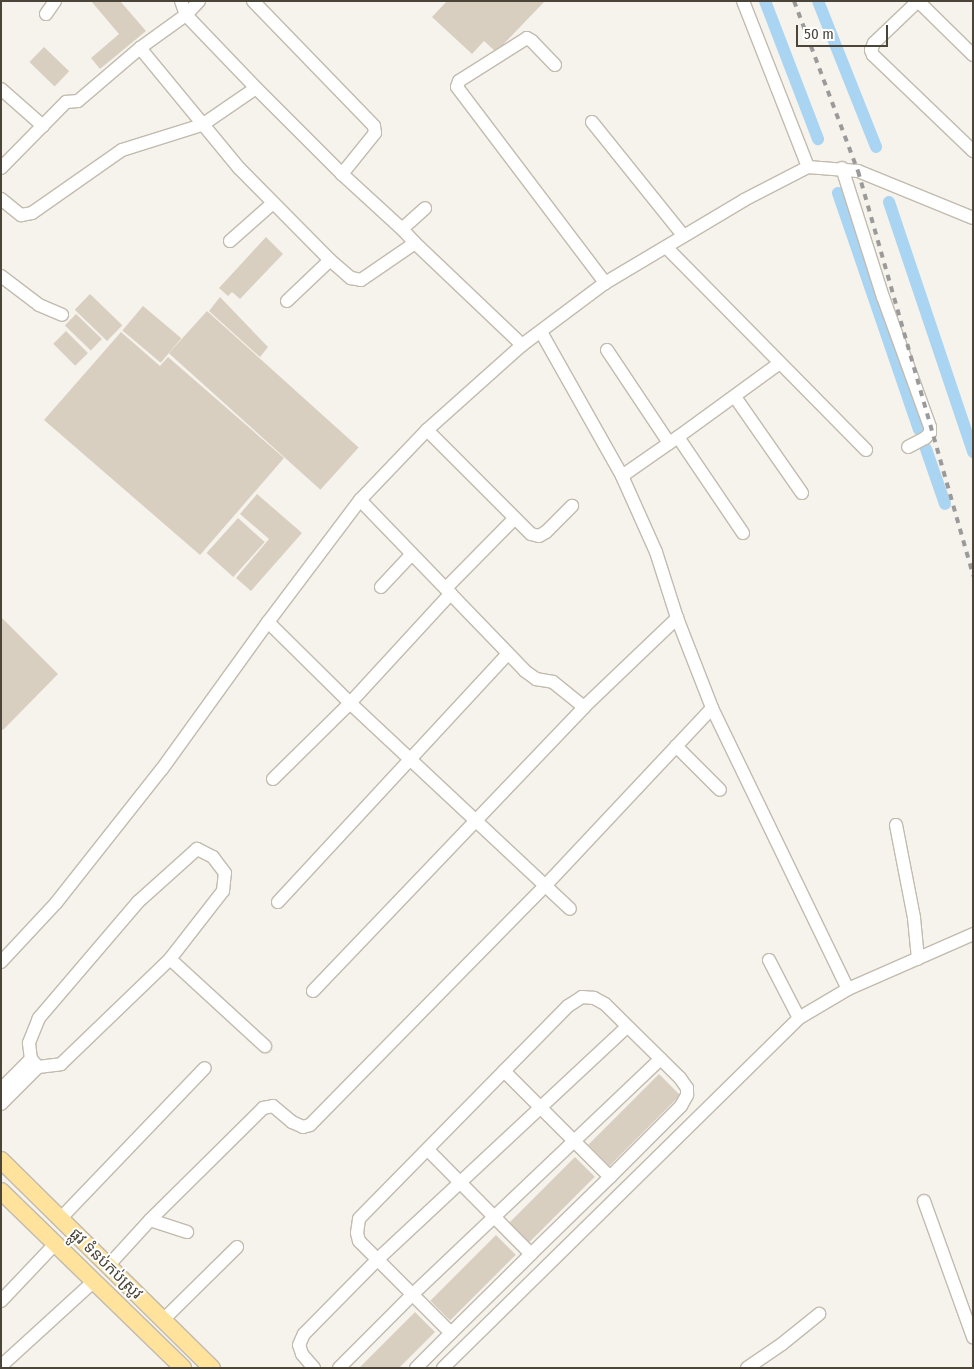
<!DOCTYPE html>
<meta charset="utf-8">
<style>
body{margin:0}
#map{position:relative;width:974px;height:1369px;overflow:hidden;background:#f6f3ec;font-family:"Fira Sans Condensed","Noto Sans Khmer",sans-serif}
div>[style]{position:absolute}
.canal>*{height:12px;margin:-6px;padding:0 6px;transform-origin:6px;border-radius:6px;background:#a9d4f2}
.building>*{inset:0;background:#d8cfc1;transform-origin:0 0}
.roads{filter:drop-shadow(1px 0 #c2bbae) drop-shadow(-1px 0 #c2bbae) drop-shadow(0 1px #c2bbae) drop-shadow(0 -1px #c2bbae)}
.minor>*{height:12px;margin:-6px;padding:0 6px;transform-origin:6px;border-radius:6px;background:#fff}
.major>*{height:16px;margin:-8px;padding:0 8px;transform-origin:8px;border-radius:8px;background:#ffe39c}
.rail>*{height:4px;margin-top:-2px;transform-origin:0;background:repeating-linear-gradient(90deg,#9a9a9a 0 6px,transparent 0 12px)}
span{translate:-50% -50%;white-space:nowrap;text-align:center;line-height:1.15;-webkit-text-stroke:4px #fff;paint-order:stroke}
.street-label{font-size:16px;color:#4b4439}
.frame{position:absolute;inset:0;border:2px solid #4b4439;pointer-events:none}
.scale{position:absolute;left:796px;top:25px;width:92px;height:22px;box-sizing:border-box;border:2px solid #4b4439;border-top:0;padding-left:6px;font-size:15px;line-height:18px;white-space:nowrap;color:#4b4439;-webkit-text-stroke:4px #fff;paint-order:stroke}
</style>
<div id="map">
<div class="canal">
<i style="left:765px;top:1px;width:148px;rotate:69deg"></i>
<i style="left:818px;top:1px;width:157px;rotate:68.3deg"></i>
<i style="left:838px;top:193px;width:250px;rotate:71.1deg"></i>
<i style="left:889px;top:202px;width:264px;rotate:71.4deg"></i>
<i style="left:926px;top:449px;width:58px;rotate:70.9deg"></i>
</div>
<div class="building">
<i style="clip-path:polygon(91px 1px,120px 1px,146px 31px,100px 69px,91px 58px,119px 34px)"></i>
<i style="clip-path:polygon(447px 1px,545px 1px,496px 52px,484px 41px,472px 54px,432px 17px)"></i>
<i style="left:44px;top:47px;width:35px;height:21px;rotate:44deg"></i>
<i style="clip-path:polygon(266px 237px,283px 254px,240px 299px,232px 292px,228px 296px,219px 288px)"></i>
<i style="left:90px;top:294px;width:45px;height:22px;rotate:44deg"></i>
<i style="clip-path:polygon(220px 297px,268px 347px,260px 357px,209px 311px)"></i>
<i style="left:143px;top:306px;width:50px;height:32px;rotate:40deg"></i>
<i style="left:207px;top:311px;width:204px;height:57px;rotate:42deg"></i>
<i style="left:76px;top:314px;width:36px;height:16px;rotate:44deg"></i>
<i style="left:66px;top:331px;width:31px;height:18px;rotate:45deg"></i>
<i style="clip-path:polygon(121px 332px,160px 366px,168px 357px,284px 458px,200px 555px,44px 420px)"></i>
<i style="clip-path:polygon(257px 494px,302px 533px,251px 591px,236px 578px,269px 539px,240px 514px)"></i>
<i style="left:238px;top:518px;width:36px;height:47px;rotate:42deg"></i>
<i style="clip-path:polygon(1px 617px,58px 674px,3px 730px,1px 728px)"></i>
<i style="left:659px;top:1074px;width:30px;height:100px;rotate:45deg"></i>
<i style="left:575px;top:1157px;width:28px;height:93px;rotate:45deg"></i>
<i style="left:496px;top:1235px;width:28px;height:93px;rotate:45deg"></i>
<i style="clip-path:polygon(415px 1312px,435px 1332px,399px 1368px,359px 1368px)"></i>
</div>
<div class="roads">
<div class="minor">
<i style="left:181px;top:1px;width:15px;rotate:70deg"></i>
<i style="left:186px;top:15px;width:101px;rotate:46.2deg"></i>
<i style="left:256px;top:88px;width:122px;rotate:45deg"></i>
<i style="left:342px;top:174px;width:81px;rotate:42.5deg"></i>
<i style="left:402px;top:229px;width:19px;rotate:47deg"></i>
<i style="left:415px;top:243px;width:148px;rotate:43.6deg"></i>
<i style="left:253px;top:1px;width:174px;rotate:45.9deg"></i>
<i style="left:374px;top:126px;width:7px;rotate:82deg"></i>
<i style="left:375px;top:133px;width:53px;rotate:128.8deg"></i>
<i style="left:743px;top:1px;width:178px;rotate:68.6deg"></i>
<i style="left:918px;top:1px;width:61px;rotate:136.3deg"></i>
<i style="left:874px;top:43px;width:8px;rotate:113deg"></i>
<i style="left:871px;top:50px;width:5px;rotate:68deg"></i>
<i style="left:873px;top:55px;width:139px;rotate:43.8deg"></i>
<i style="left:918px;top:1px;width:77px;rotate:44.5deg"></i>
<i style="left:46px;top:14px;width:16px;rotate:-55deg"></i>
<i style="left:140px;top:48px;width:156px;rotate:50.5deg"></i>
<i style="left:239px;top:168px;width:129px;rotate:45.3deg"></i>
<i style="left:330px;top:260px;width:28px;rotate:41deg"></i>
<i style="left:351px;top:278px;width:10px;rotate:11deg"></i>
<i style="left:361px;top:280px;width:65px;rotate:-34.4deg"></i>
<i style="left:555px;top:65px;width:33px;rotate:-134deg"></i>
<i style="left:532px;top:41px;width:6px;rotate:-149deg"></i>
<i style="left:527px;top:38px;width:80px;rotate:147.7deg"></i>
<i style="left:459px;top:81px;width:6px;rotate:108deg"></i>
<i style="left:457px;top:87px;width:246px;rotate:52.9deg"></i>
<i style="left:1px;top:89px;width:56px;rotate:41.4deg"></i>
<i style="left:592px;top:122px;width:145px;rotate:51.2deg"></i>
<i style="left:1px;top:168px;width:93px;rotate:-45.4deg"></i>
<i style="left:66px;top:102px;width:12px;rotate:-5deg"></i>
<i style="left:78px;top:101px;width:82px;rotate:-40.5deg"></i>
<i style="left:140px;top:48px;width:57px;rotate:-35.7deg"></i>
<i style="left:186px;top:15px;width:19px;rotate:-47deg"></i>
<i style="left:842px;top:168px;width:135px;rotate:72.4deg"></i>
<i style="left:883px;top:297px;width:138px;rotate:70.1deg"></i>
<i style="left:930px;top:427px;width:6px;rotate:90deg"></i>
<i style="left:930px;top:433px;width:7px;rotate:135deg"></i>
<i style="left:925px;top:438px;width:19px;rotate:152deg"></i>
<i style="left:1px;top:199px;width:26px;rotate:39deg"></i>
<i style="left:21px;top:215px;width:11px;rotate:-10deg"></i>
<i style="left:32px;top:213px;width:110px;rotate:-35deg"></i>
<i style="left:122px;top:150px;width:84px;rotate:-17.4deg"></i>
<i style="left:202px;top:125px;width:65px;rotate:-34.4deg"></i>
<i style="left:402px;top:229px;width:31px;rotate:-42deg"></i>
<i style="left:230px;top:241px;width:57px;rotate:-41.5deg"></i>
<i style="left:666px;top:247px;width:285px;rotate:45.4deg"></i>
<i style="left:1px;top:276px;width:48px;rotate:37.3deg"></i>
<i style="left:39px;top:305px;width:25px;rotate:23deg"></i>
<i style="left:287px;top:301px;width:59px;rotate:-43.6deg"></i>
<i style="left:541px;top:332px;width:165px;rotate:60.6deg"></i>
<i style="left:622px;top:476px;width:83px;rotate:65.9deg"></i>
<i style="left:656px;top:552px;width:69px;rotate:72.3deg"></i>
<i style="left:677px;top:618px;width:97px;rotate:68.7deg"></i>
<i style="left:712px;top:708px;width:312px;rotate:64.2deg"></i>
<i style="left:607px;top:350px;width:112px;rotate:56.3deg"></i>
<i style="left:735px;top:397px;width:117px;rotate:55.1deg"></i>
<i style="left:427px;top:430px;width:147px;rotate:45deg"></i>
<i style="left:531px;top:534px;width:8px;rotate:14deg"></i>
<i style="left:539px;top:536px;width:8px;rotate:-30deg"></i>
<i style="left:546px;top:532px;width:37px;rotate:-45deg"></i>
<i style="left:678px;top:437px;width:126px;rotate:-36deg"></i>
<i style="left:622px;top:476px;width:68px;rotate:-34.9deg"></i>
<i style="left:678px;top:437px;width:116px;rotate:55.9deg"></i>
<i style="left:360px;top:500px;width:238px;rotate:46deg"></i>
<i style="left:525px;top:671px;width:14px;rotate:36deg"></i>
<i style="left:536px;top:679px;width:17px;rotate:10deg"></i>
<i style="left:553px;top:682px;width:40px;rotate:39deg"></i>
<i style="left:381px;top:587px;width:45px;rotate:-46.8deg"></i>
<i style="left:446px;top:588px;width:98px;rotate:-45.4deg"></i>
<i style="left:268px;top:622px;width:115px;rotate:44.6deg"></i>
<i style="left:350px;top:703px;width:301px;rotate:43.1deg"></i>
<i style="left:676px;top:746px;width:62px;rotate:45deg"></i>
<i style="left:273px;top:779px;width:108px;rotate:-44.6deg"></i>
<i style="left:350px;top:703px;width:149px;rotate:-47.4deg"></i>
<i style="left:896px;top:825px;width:95px;rotate:79deg"></i>
<i style="left:914px;top:918px;width:41px;rotate:84.4deg"></i>
<i style="left:278px;top:902px;width:338px;rotate:-47.2deg"></i>
<i style="left:170px;top:959px;width:129px;rotate:42.5deg"></i>
<i style="left:769px;top:960px;width:65px;rotate:62.7deg"></i>
<i style="left:1px;top:962px;width:81px;rotate:-47deg"></i>
<i style="left:56px;top:903px;width:171px;rotate:-51.7deg"></i>
<i style="left:162px;top:769px;width:181px;rotate:-54.2deg"></i>
<i style="left:268px;top:622px;width:153px;rotate:-53deg"></i>
<i style="left:360px;top:500px;width:97px;rotate:-46.3deg"></i>
<i style="left:427px;top:430px;width:127px;rotate:-41.8deg"></i>
<i style="left:522px;top:345px;width:104px;rotate:-36.8deg"></i>
<i style="left:605px;top:283px;width:162px;rotate:-30.8deg"></i>
<i style="left:744px;top:200px;width:72px;rotate:-27.3deg"></i>
<i style="left:808px;top:167px;width:50px;rotate:4.6deg"></i>
<i style="left:858px;top:171px;width:124px;rotate:22.2deg"></i>
<i style="left:313px;top:991px;width:393px;rotate:-46.3deg"></i>
<i style="left:584px;top:707px;width:129px;rotate:-43.7deg"></i>
<i style="left:504px;top:1071px;width:150px;rotate:45deg"></i>
<i style="left:1px;top:1089px;width:42px;rotate:-45deg"></i>
<i style="left:1px;top:1104px;width:52px;rotate:-45deg"></i>
<i style="left:38px;top:1067px;width:23px;rotate:-7deg"></i>
<i style="left:61px;top:1064px;width:151px;rotate:-43.9deg"></i>
<i style="left:170px;top:959px;width:86px;rotate:-52.1deg"></i>
<i style="left:223px;top:891px;width:18px;rotate:-84deg"></i>
<i style="left:225px;top:873px;width:20px;rotate:-127deg"></i>
<i style="left:213px;top:857px;width:18px;rotate:-153deg"></i>
<i style="left:197px;top:849px;width:79px;rotate:138.1deg"></i>
<i style="left:138px;top:902px;width:153px;rotate:130.5deg"></i>
<i style="left:39px;top:1018px;width:27px;rotate:112deg"></i>
<i style="left:29px;top:1043px;width:16px;rotate:83deg"></i>
<i style="left:31px;top:1059px;width:11px;rotate:49deg"></i>
<i style="left:428px;top:1150px;width:146px;rotate:45.3deg"></i>
<i style="left:924px;top:1201px;width:145px;rotate:70.2deg"></i>
<i style="left:60px;top:1219px;width:209px;rotate:-46.2deg"></i>
<i style="left:150px;top:1220px;width:39px;rotate:18deg"></i>
<i style="left:108px;top:1266px;width:62px;rotate:-47.6deg"></i>
<i style="left:150px;top:1220px;width:159px;rotate:-44.7deg"></i>
<i style="left:263px;top:1108px;width:10px;rotate:-11deg"></i>
<i style="left:273px;top:1106px;width:25px;rotate:40deg"></i>
<i style="left:292px;top:1122px;width:12px;rotate:24deg"></i>
<i style="left:303px;top:1127px;width:7px;rotate:-16deg"></i>
<i style="left:310px;top:1125px;width:335px;rotate:-45.5deg"></i>
<i style="left:545px;top:886px;width:244px;rotate:-46.8deg"></i>
<i style="left:1px;top:1301px;width:79px;rotate:-46.5deg"></i>
<i style="left:163px;top:1320px;width:104px;rotate:-44.6deg"></i>
<i style="left:1px;top:1366px;width:125px;rotate:-42.4deg"></i>
<i style="left:314px;top:1368px;width:18px;rotate:-131deg"></i>
<i style="left:302px;top:1354px;width:9px;rotate:-108deg"></i>
<i style="left:299px;top:1345px;width:12px;rotate:-66deg"></i>
<i style="left:304px;top:1334px;width:105px;rotate:-45.4deg"></i>
<i style="left:378px;top:1259px;width:340px;rotate:-43deg"></i>
<i style="left:339px;top:1368px;width:106px;rotate:-45deg"></i>
<i style="left:414px;top:1293px;width:340px;rotate:-43.5deg"></i>
<i style="left:416px;top:1368px;width:49px;rotate:-45deg"></i>
<i style="left:451px;top:1333px;width:112px;rotate:-44.6deg"></i>
<i style="left:531px;top:1254px;width:110px;rotate:-44.3deg"></i>
<i style="left:610px;top:1177px;width:100px;rotate:-45deg"></i>
<i style="left:681px;top:1106px;width:13px;rotate:-61deg"></i>
<i style="left:687px;top:1095px;width:7px;rotate:-90deg"></i>
<i style="left:687px;top:1088px;width:12px;rotate:-125deg"></i>
<i style="left:680px;top:1078px;width:105px;rotate:-135.4deg"></i>
<i style="left:605px;top:1004px;width:13px;rotate:-151deg"></i>
<i style="left:594px;top:998px;width:12px;rotate:-175deg"></i>
<i style="left:582px;top:997px;width:17px;rotate:147deg"></i>
<i style="left:568px;top:1006px;width:298px;rotate:134.5deg"></i>
<i style="left:359px;top:1219px;width:14px;rotate:98deg"></i>
<i style="left:357px;top:1233px;width:8px;rotate:76deg"></i>
<i style="left:359px;top:1241px;width:130px;rotate:45deg"></i>
<i style="left:443px;top:1368px;width:499px;rotate:-44.5deg"></i>
<i style="left:799px;top:1018px;width:57px;rotate:-30.6deg"></i>
<i style="left:848px;top:989px;width:137px;rotate:-23.7deg"></i>
<i style="left:747px;top:1368px;width:42px;rotate:-34.4deg"></i>
<i style="left:782px;top:1344px;width:48px;rotate:-39deg"></i>
</div>
<div class="major">
<i style="left:1px;top:1160px;width:296px;rotate:44.6deg"></i>
<i style="left:1px;top:1191px;width:254px;rotate:44.2deg"></i>
</div>
</div>
<div class="rail">
<i style="left:794px;top:1px;width:182px;rotate:69.4deg"></i>
<i style="left:858px;top:171px;width:421px;rotate:74.1deg"></i>
</div>
<div class="street-label">
<span style="left:106px;top:1264px;rotate:44deg">ផ្លូវ ទំនប់កប់ស្រូវ</span>
</div>
<div class="frame"></div>
<div class="scale">50 m</div>
</div>
